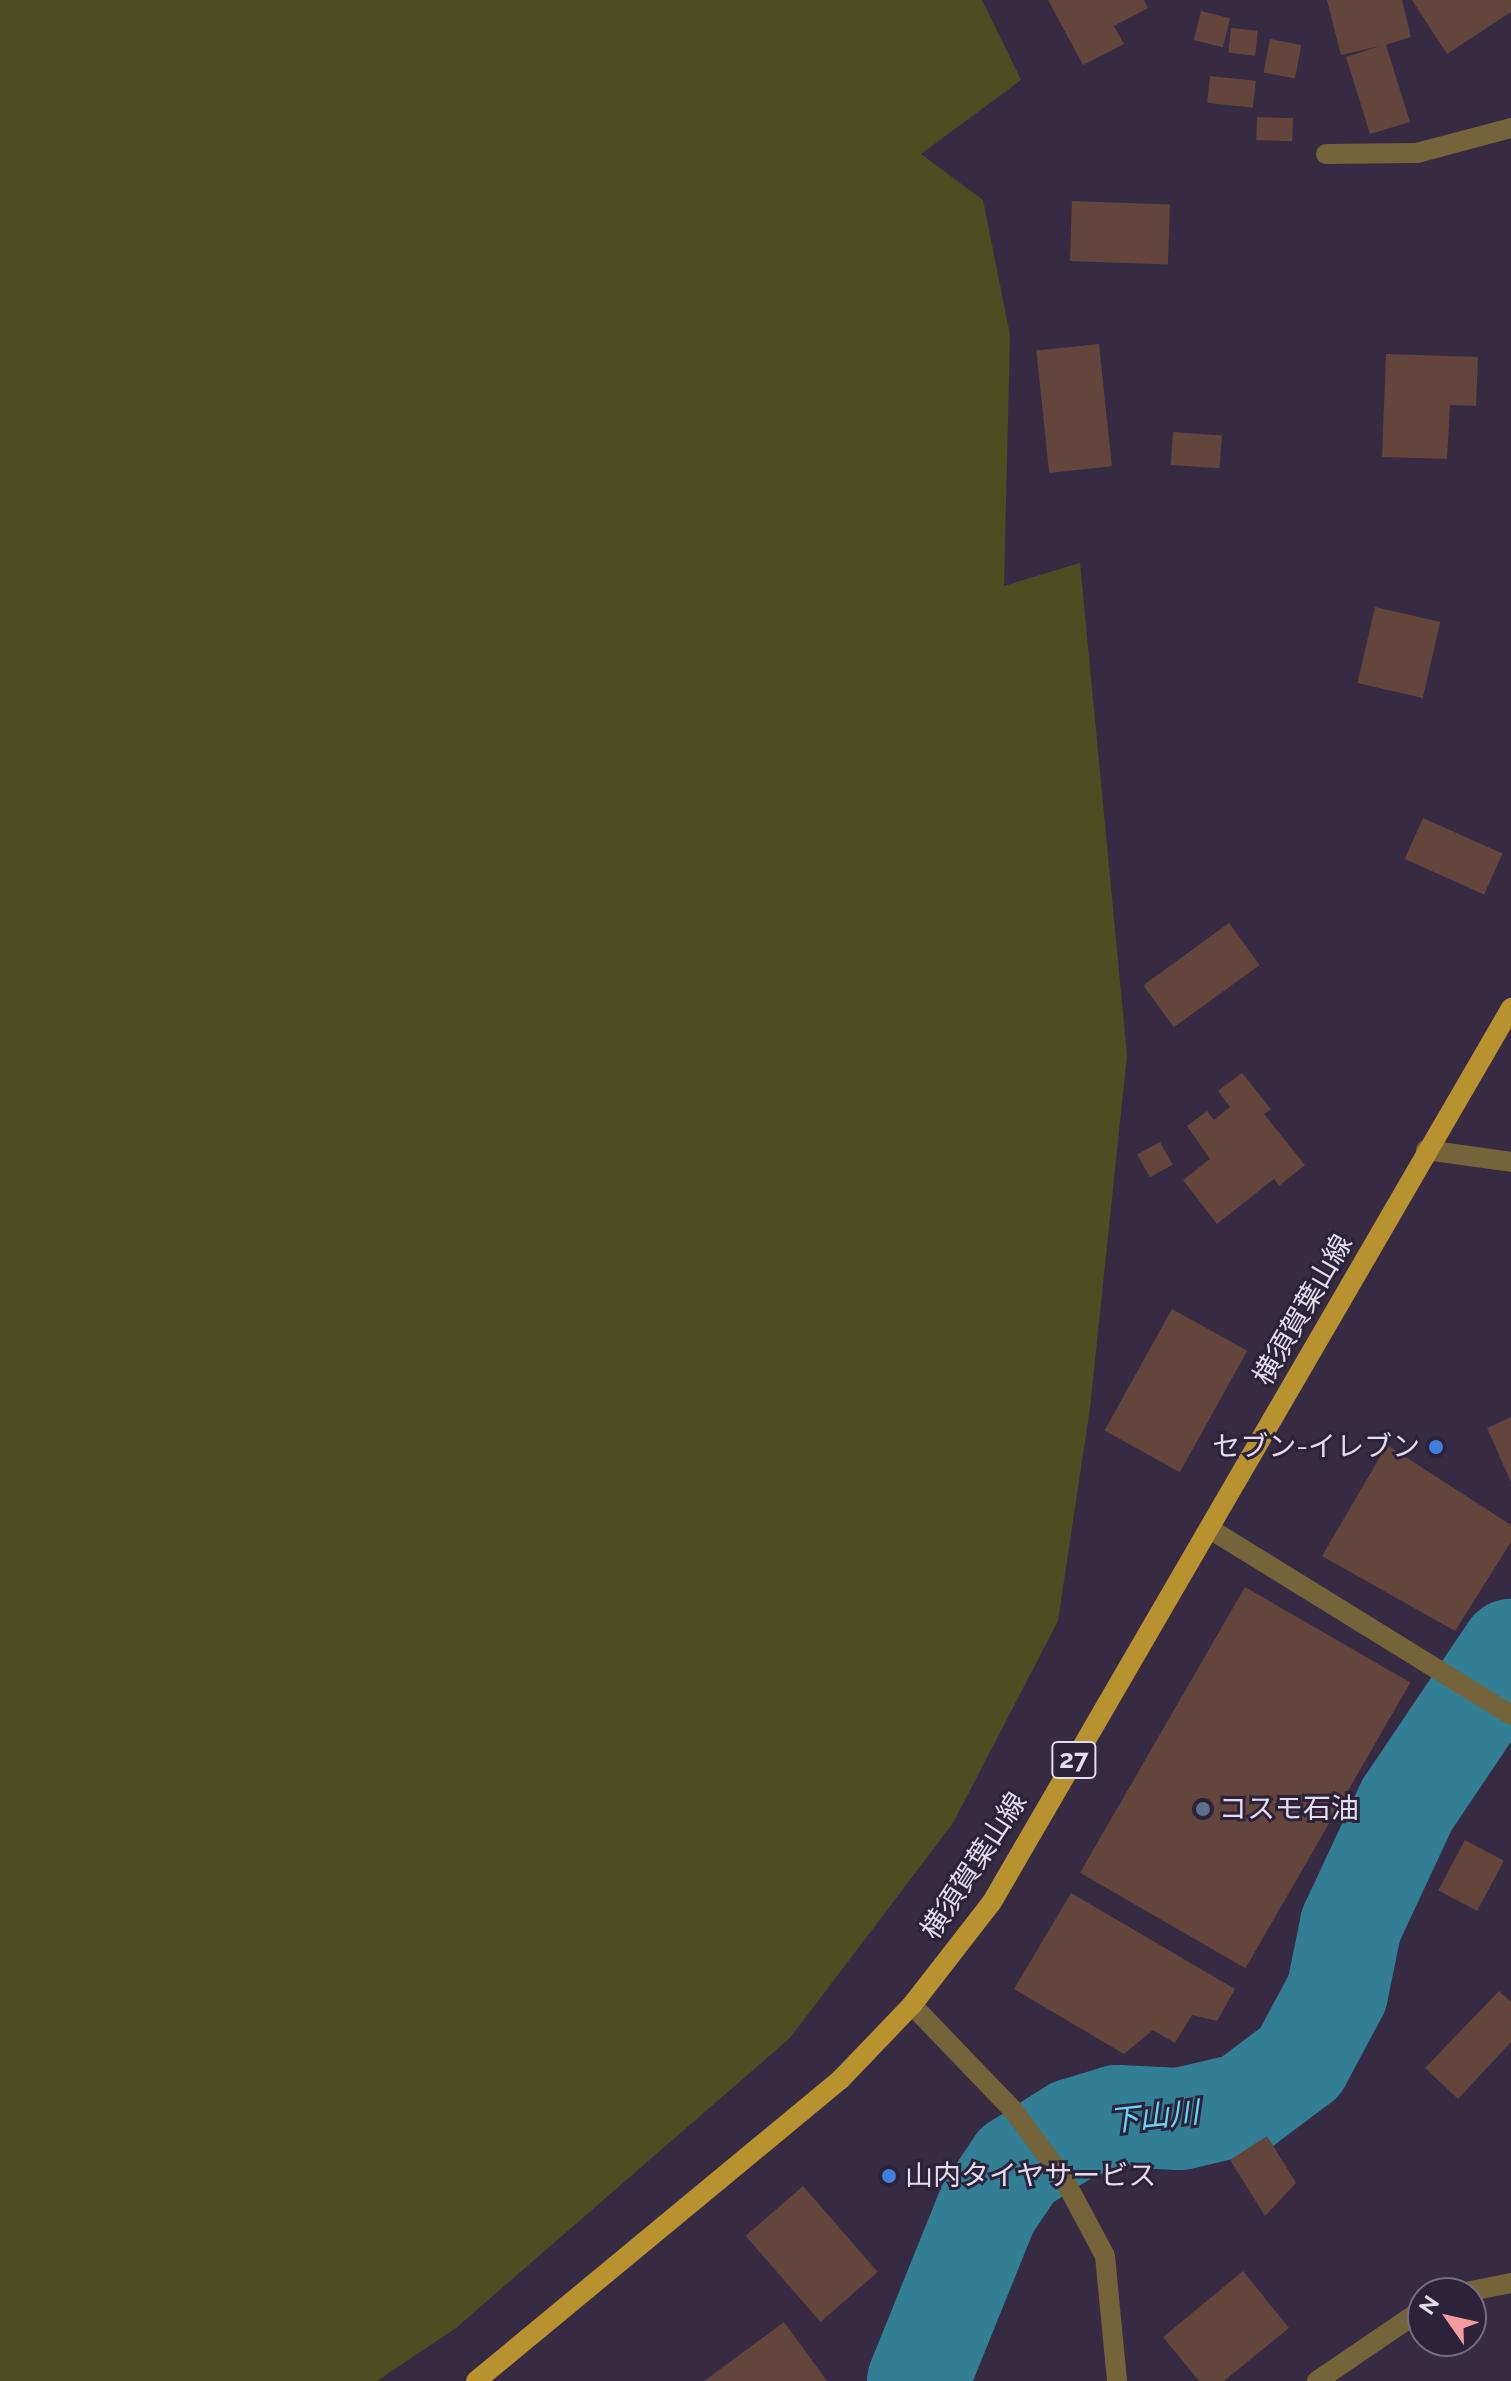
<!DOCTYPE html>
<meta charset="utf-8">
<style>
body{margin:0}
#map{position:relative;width:1511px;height:2381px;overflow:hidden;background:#362b43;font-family:Raleway,"Noto Sans JP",sans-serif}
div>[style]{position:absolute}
.green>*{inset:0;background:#4c4e21}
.river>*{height:102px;margin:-51px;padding:0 51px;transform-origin:51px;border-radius:51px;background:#327e95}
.building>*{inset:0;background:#63453c;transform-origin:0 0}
.minor>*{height:20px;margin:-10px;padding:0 10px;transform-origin:10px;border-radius:10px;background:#756339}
.major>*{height:20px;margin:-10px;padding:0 10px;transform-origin:10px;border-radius:10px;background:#b99230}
.dots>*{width:22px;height:22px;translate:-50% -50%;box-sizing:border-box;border:4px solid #2c2239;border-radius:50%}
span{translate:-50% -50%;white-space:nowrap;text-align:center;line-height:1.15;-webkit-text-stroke:6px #2c2239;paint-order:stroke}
.shield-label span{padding:2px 6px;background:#2c2239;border:2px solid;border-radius:6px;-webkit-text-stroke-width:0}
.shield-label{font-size:26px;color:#e3dcec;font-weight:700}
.street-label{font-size:28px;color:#e3dcec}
.poi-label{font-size:28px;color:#e3dcec}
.right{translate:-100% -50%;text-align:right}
.left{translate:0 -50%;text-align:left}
.water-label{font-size:30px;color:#67d5f8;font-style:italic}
.north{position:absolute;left:1407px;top:2277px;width:80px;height:80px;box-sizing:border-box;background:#2c2239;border:2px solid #756c81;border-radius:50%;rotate:304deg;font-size:22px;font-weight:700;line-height:32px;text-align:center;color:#e3dcec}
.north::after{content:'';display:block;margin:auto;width:28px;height:36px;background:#f49b9f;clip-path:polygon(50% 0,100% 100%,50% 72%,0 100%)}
</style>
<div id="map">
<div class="green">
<i style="clip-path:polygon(0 0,982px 0,1021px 80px,921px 154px,983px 200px,1010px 335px,1004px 586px,1080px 563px,1127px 1055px,1090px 1408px,1058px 1621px,953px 1823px,790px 2038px,456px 2328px,377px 2381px,0 2381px)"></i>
</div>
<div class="river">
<i style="left:918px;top:2381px;width:187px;rotate:-68deg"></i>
<i style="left:988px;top:2208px;width:52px;rotate:-56deg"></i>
<i style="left:1017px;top:2165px;width:67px;rotate:-32.3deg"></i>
<i style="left:1074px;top:2129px;width:45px;rotate:-16.8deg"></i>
<i style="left:1117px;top:2116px;width:63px;rotate:2.7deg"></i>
<i style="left:1180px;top:2119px;width:66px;rotate:-13.2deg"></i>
<i style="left:1244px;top:2104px;width:70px;rotate:-36.9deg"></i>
<i style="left:1300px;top:2062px;width:78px;rotate:-61.8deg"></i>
<i style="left:1337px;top:1993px;width:69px;rotate:-78.4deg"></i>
<i style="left:1351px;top:1925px;width:132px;rotate:-65deg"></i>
<i style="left:1407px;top:1805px;width:187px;rotate:-56.1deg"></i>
</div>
<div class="building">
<i style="clip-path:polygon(1048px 0,1144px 0,1148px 8px,1114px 26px,1124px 44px,1083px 65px)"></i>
<i style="clip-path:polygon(1327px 0,1402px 0,1411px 37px,1386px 45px,1410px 122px,1370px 134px,1346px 57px,1380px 46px,1341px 55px)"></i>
<i style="clip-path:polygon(1412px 0,1511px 0,1511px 12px,1447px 54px)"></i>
<i style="left:1201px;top:11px;width:30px;height:30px;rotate:14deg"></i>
<i style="left:1231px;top:28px;width:27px;height:25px;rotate:6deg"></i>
<i style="left:1270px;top:39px;width:32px;height:34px;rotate:11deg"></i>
<i style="left:1210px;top:76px;width:46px;height:27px;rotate:6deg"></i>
<i style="left:1257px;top:117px;width:36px;height:23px;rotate:2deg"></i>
<i style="left:1072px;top:201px;width:98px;height:60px;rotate:2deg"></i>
<i style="left:1099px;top:344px;width:123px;height:63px;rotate:84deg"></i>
<i style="clip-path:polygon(1386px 354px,1478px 357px,1476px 406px,1450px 405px,1447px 459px,1382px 457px)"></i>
<i style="left:1173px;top:432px;width:49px;height:33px;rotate:4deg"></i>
<i style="left:1375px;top:607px;width:67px;height:78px;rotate:13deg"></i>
<i style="left:1423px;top:818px;width:87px;height:45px;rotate:24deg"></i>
<i style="left:1229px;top:923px;width:52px;height:106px;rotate:54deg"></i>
<i style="clip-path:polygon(1242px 1073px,1271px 1109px,1264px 1114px,1305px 1165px,1279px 1186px,1274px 1179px,1217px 1224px,1183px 1180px,1210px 1159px,1187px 1126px,1207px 1111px,1214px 1120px,1230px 1107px,1218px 1091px)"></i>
<i style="left:1160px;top:1142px;width:26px;height:26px;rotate:61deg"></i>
<i style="left:1172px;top:1309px;width:86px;height:139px;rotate:29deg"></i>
<i style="clip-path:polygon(1511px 1417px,1511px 1482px,1487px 1428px)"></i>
<i style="clip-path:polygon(1387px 1445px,1511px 1525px,1511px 1542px,1455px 1631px,1322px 1556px)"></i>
<i style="left:1245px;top:1587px;width:191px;height:330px;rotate:30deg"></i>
<i style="left:1465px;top:1840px;width:44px;height:57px;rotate:28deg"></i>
<i style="clip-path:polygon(1071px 1893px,1235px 1989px,1217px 2021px,1192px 2015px,1175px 2043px,1153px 2030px,1124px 2054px,1014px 1989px)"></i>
<i style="clip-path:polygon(1499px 1991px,1511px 2002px,1511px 2042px,1458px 2099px,1425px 2068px)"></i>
<i style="clip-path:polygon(1267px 2136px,1296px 2183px,1265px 2216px,1230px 2160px)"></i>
<i style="left:803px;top:2186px;width:114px;height:76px;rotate:49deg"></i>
<i style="clip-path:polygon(1243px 2271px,1289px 2328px,1224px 2381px,1199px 2381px,1163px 2337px)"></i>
<i style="clip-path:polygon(784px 2322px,827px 2381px,704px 2381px)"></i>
</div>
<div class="minor">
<i style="left:1326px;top:154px;width:91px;rotate:-0.6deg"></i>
<i style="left:1417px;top:153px;width:97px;rotate:-14.9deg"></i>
<i style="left:1426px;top:1150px;width:86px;rotate:8deg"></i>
<i style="left:1210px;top:1529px;width:354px;rotate:31.7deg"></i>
<i style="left:912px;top:2005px;width:146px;rotate:46.1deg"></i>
<i style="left:1013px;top:2110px;width:86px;rotate:53.5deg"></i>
<i style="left:1064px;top:2179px;width:87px;rotate:62deg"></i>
<i style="left:1105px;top:2256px;width:126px;rotate:84.5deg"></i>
<i style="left:1461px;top:2293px;width:51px;rotate:-11.3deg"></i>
<i style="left:1317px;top:2381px;width:128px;rotate:-34.2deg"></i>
</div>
<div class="major">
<i style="left:476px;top:2381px;width:472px;rotate:-39.6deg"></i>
<i style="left:840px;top:2080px;width:104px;rotate:-46.2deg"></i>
<i style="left:912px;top:2005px;width:130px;rotate:-52.2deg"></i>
<i style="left:992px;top:1902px;width:1034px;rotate:-59.86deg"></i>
</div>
<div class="dots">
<i style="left:1436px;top:1447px;background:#3f7fe0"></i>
<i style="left:1203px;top:1809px;background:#5c6f8a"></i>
<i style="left:889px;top:2176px;background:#3f7fe0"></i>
</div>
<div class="shield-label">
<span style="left:1074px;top:1760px">27</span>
</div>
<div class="street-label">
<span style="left:1303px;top:1310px;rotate:-60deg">横須賀葉山線</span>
<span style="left:974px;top:1866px;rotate:-57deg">横須賀葉山線</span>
</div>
<div class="poi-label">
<span class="right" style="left:1420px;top:1447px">セブン-イレブン</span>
<span class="left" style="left:1219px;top:1809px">コスモ石油</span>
<span class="left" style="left:905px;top:2176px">山内タイヤサービス</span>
</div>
<div class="water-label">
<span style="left:1154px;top:2117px;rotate:-6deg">下山川</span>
</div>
<div class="north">N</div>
</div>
